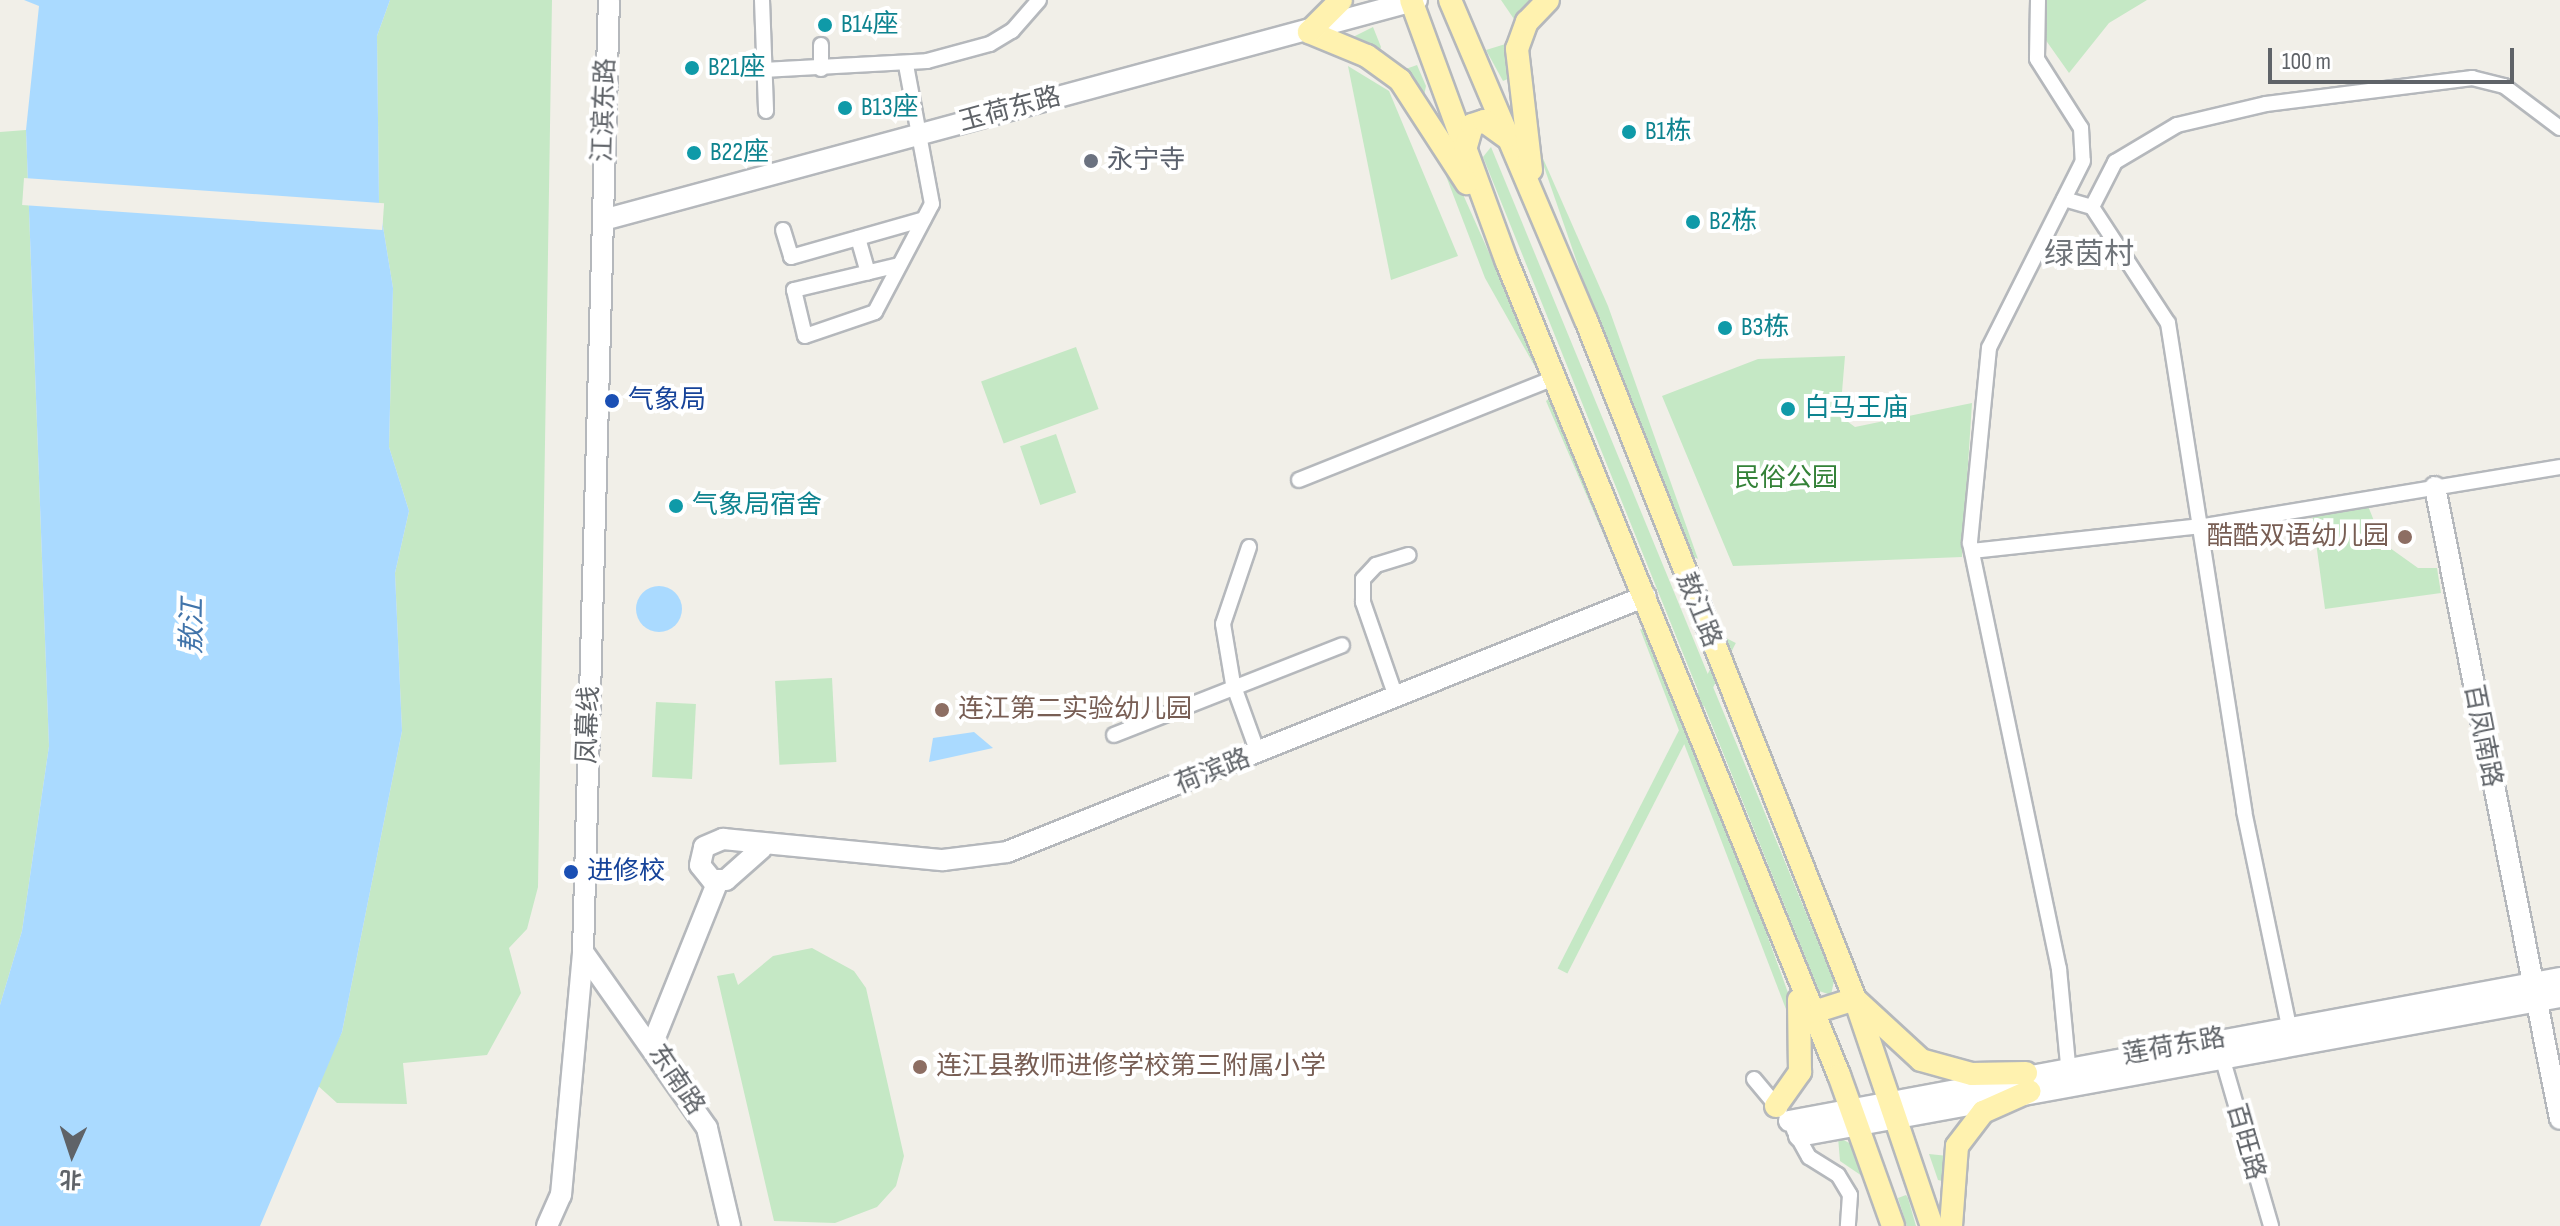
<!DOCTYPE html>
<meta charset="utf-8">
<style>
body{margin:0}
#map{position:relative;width:2560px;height:1226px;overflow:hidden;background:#f1efe8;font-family:"Sofia Sans Condensed","Noto Sans SC",sans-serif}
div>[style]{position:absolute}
.green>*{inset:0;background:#c5e8c5;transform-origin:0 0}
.water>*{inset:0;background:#aadaff}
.round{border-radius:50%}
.pier>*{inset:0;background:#f1efe8;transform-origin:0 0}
.roads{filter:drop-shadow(2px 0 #b5b8bc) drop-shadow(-2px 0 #b5b8bc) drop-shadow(0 2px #b5b8bc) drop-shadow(0 -2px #b5b8bc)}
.street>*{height:14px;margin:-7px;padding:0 7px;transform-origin:7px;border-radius:7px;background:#fff}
.secondary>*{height:20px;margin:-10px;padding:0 10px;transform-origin:10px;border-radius:10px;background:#fff}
.primary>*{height:22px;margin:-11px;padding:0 11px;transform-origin:11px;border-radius:11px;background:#fff2af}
.dots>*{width:22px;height:22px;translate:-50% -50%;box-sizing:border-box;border:4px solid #fff;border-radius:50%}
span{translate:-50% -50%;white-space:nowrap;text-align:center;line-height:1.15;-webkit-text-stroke:8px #fff;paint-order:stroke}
.culture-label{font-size:26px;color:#0d838f}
.left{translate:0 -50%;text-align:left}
.street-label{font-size:26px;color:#5f6368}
.worship-label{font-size:26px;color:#5b616d}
.transit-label{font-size:26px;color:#164399}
.park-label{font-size:26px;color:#348238}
.education-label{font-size:26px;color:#785e54}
.right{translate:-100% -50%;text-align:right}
.water-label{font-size:28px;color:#4174aa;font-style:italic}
.quarter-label{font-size:30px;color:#70757a}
.north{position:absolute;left:32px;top:1114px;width:80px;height:80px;-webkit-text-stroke:6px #fff;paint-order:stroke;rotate:183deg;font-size:22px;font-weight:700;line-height:32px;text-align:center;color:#5f6368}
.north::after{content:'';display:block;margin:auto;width:28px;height:36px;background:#5f6368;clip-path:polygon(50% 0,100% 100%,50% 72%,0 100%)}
.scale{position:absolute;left:2268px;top:48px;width:246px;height:36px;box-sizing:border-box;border:4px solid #5f6368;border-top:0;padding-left:10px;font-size:24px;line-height:28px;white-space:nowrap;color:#5f6368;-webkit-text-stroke:6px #fff;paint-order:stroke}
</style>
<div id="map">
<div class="green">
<i style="clip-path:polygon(390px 0,552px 0,538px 887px,527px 929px,509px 948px,521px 993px,487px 1055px,403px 1063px,407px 1104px,337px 1103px,316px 1084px,342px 1032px,402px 731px,395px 573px,409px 511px,389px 447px,393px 288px,379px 202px,377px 36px)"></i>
<i style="clip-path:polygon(1501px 0,1535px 0,1518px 25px)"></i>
<i style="clip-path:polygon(2045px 0,2147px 0,2109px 23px,2069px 73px,2040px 32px)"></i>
<i style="clip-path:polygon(1373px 27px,1381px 47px,1378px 55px,1353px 37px)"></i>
<i style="clip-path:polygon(1512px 42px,1510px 78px,1503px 81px,1486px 50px)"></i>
<i style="clip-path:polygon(1417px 65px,1426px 86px,1424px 96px,1400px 71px)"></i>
<i style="clip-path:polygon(1348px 66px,1389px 91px,1458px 256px,1391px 280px)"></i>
<i style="clip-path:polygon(26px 130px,49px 746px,22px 931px,0 1005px,0 132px)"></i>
<i style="clip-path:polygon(1534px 138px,1608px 306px,1698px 559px,1689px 554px,1614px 369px)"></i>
<i style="clip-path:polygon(1491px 147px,1834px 981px,1831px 995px,1819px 991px,1483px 157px)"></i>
<i style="clip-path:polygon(1453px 172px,1540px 367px,1538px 372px,1485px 278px,1446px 176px)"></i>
<i style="left:1076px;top:347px;width:66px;height:101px;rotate:70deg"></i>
<i style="clip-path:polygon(1845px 356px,1840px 416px,1855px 427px,1972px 403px,1962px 557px,1733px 566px,1662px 396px,1758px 359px)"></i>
<i style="clip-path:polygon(1551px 397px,1621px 562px,1617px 566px,1546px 401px)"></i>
<i style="left:1056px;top:434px;width:62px;height:38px;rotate:71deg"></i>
<i style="clip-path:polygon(2368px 506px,2383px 543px,2418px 568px,2437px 568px,2441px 593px,2325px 609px,2312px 513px)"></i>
<i style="clip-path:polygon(1640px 629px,1647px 631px,1726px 821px,1796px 1015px,1789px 1017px)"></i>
<i style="left:1726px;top:638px;width:11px;height:371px;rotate:27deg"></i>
<i style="left:832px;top:678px;width:84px;height:57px;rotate:87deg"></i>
<i style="left:656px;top:702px;width:40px;height:75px;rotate:3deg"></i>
<i style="clip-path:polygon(812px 948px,854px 971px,866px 988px,904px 1156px,896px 1186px,877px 1207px,835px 1223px,774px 1221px,717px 976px,734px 973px,738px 985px,773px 956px)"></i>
<i style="clip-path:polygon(1838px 1137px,1853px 1145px,1862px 1176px,1840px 1161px)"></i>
<i style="clip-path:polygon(1929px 1154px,1948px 1156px,1942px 1181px,1938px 1180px)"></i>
<i style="clip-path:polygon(1906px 1195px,1908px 1198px,1916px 1226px,1907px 1226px,1898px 1198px)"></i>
</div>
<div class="water">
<i style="clip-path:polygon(24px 0,390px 0,377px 36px,379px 202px,393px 288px,389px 447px,409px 511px,395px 573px,402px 731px,342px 1032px,260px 1226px,0 1226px,0 1005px,22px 931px,49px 746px,26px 130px,39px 6px)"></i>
<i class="round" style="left:636px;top:586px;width:46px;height:46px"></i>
<i style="clip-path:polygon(974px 732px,993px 748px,929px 762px,933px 738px)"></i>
</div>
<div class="pier">
<i style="left:24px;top:178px;width:361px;height:27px;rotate:4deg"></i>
</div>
<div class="roads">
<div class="street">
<i style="left:762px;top:0;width:111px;rotate:87.9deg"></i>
<i style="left:2038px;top:0;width:59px;rotate:91deg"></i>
<i style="left:2037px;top:59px;width:82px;rotate:57.5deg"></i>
<i style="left:2081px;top:128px;width:33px;rotate:87deg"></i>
<i style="left:2083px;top:161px;width:209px;rotate:116.7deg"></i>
<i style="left:1989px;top:348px;width:196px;rotate:95.6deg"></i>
<i style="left:1970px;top:543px;width:435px;rotate:78.2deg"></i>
<i style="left:2059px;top:969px;width:96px;rotate:84.6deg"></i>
<i style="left:821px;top:69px;width:24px;rotate:-90deg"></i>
<i style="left:763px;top:70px;width:164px;rotate:-3.1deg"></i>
<i style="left:927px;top:61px;width:65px;rotate:-15.1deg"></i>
<i style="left:990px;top:44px;width:26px;rotate:-31deg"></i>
<i style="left:1012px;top:31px;width:41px;rotate:-48.9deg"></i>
<i style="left:2064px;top:199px;width:29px;rotate:16deg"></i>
<i style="left:2092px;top:207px;width:139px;rotate:56.8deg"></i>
<i style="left:2168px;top:323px;width:494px;rotate:81.1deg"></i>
<i style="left:2244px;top:811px;width:220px;rotate:78.2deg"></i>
<i style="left:2092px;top:207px;width:51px;rotate:-62.9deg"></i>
<i style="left:2115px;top:162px;width:72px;rotate:-30.8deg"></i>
<i style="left:2177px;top:125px;width:91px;rotate:-13.3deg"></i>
<i style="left:2266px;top:104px;width:208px;rotate:-7.2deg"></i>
<i style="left:2472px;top:78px;width:33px;rotate:14deg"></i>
<i style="left:2504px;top:86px;width:70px;rotate:36.9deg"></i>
<i style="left:783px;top:230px;width:28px;rotate:73deg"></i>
<i style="left:791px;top:257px;width:138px;rotate:-15.9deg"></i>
<i style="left:858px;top:238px;width:36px;rotate:74deg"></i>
<i style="left:899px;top:265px;width:108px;rotate:166.6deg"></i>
<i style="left:794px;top:290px;width:47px;rotate:76.6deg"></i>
<i style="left:805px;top:336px;width:74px;rotate:-18.9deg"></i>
<i style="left:875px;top:312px;width:122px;rotate:-62.2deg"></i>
<i style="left:932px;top:204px;width:141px;rotate:-100.6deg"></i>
<i style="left:1299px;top:480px;width:278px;rotate:-21.8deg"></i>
<i style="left:1249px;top:547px;width:81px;rotate:108.7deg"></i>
<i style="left:1223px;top:624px;width:61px;rotate:80.5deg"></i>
<i style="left:1233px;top:684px;width:73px;rotate:70.1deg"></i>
<i style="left:1972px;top:551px;width:233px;rotate:-6.2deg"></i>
<i style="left:2204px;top:526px;width:361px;rotate:-9.4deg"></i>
<i style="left:1396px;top:697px;width:101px;rotate:-109.2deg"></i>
<i style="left:1363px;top:602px;width:23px;rotate:-90deg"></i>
<i style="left:1363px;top:579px;width:19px;rotate:-47deg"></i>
<i style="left:1376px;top:565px;width:34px;rotate:-17deg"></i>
<i style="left:1114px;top:735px;width:245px;rotate:-21.5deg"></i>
<i style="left:2222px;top:1057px;width:176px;rotate:73.8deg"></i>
<i style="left:1754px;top:1079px;width:40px;rotate:50deg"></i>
<i style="left:1794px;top:1130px;width:31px;rotate:61deg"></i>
<i style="left:1809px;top:1157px;width:34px;rotate:32deg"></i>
<i style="left:1838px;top:1175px;width:23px;rotate:59deg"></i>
<i style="left:1850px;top:1195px;width:31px;rotate:94deg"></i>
</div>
<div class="secondary">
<i style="left:603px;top:220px;width:843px;rotate:-15.12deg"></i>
<i style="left:2435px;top:487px;width:644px;rotate:78.81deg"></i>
<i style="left:762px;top:848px;width:48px;rotate:138.4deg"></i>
<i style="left:726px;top:880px;width:14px;rotate:180deg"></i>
<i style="left:712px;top:880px;width:19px;rotate:-129deg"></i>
<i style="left:700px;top:865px;width:18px;rotate:-77deg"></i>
<i style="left:704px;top:847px;width:21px;rotate:-23deg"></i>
<i style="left:723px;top:839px;width:221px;rotate:5.5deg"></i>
<i style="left:943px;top:860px;width:64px;rotate:-7.1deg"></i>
<i style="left:1007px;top:852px;width:688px;rotate:-21.83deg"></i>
<i style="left:583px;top:952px;width:215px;rotate:54.8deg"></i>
<i style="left:707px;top:1128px;width:101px;rotate:76.8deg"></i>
<i style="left:652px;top:1045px;width:177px;rotate:-68.1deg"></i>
<i style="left:1789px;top:1121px;width:784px;rotate:-10.51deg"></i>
<i style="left:1799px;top:1136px;width:774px;rotate:-10.35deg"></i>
<i style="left:547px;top:1226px;width:34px;rotate:-66deg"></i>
<i style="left:561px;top:1195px;width:244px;rotate:-84.8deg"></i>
<i style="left:583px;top:952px;width:952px;rotate:-88.44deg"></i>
</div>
<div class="primary">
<i style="left:1411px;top:0;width:279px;rotate:69.9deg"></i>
<i style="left:1507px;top:262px;width:878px;rotate:67.79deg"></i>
<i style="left:1839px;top:1075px;width:160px;rotate:70.3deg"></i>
<i style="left:1450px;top:0;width:348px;rotate:67deg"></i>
<i style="left:1586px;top:320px;width:730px;rotate:68.39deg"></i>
<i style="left:1855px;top:999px;width:240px;rotate:71.3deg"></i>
<i style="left:1309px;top:32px;width:63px;rotate:22.5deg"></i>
<i style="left:1367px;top:56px;width:41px;rotate:36deg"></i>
<i style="left:1400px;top:80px;width:123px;rotate:57deg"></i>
<i style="left:1309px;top:32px;width:45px;rotate:-45deg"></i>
<i style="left:1465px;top:150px;width:26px;rotate:-74deg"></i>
<i style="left:1472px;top:125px;width:13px;rotate:-18deg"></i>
<i style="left:1484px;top:121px;width:27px;rotate:36deg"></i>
<i style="left:1531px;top:170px;width:122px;rotate:-96.6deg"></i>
<i style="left:1517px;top:49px;width:29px;rotate:-70deg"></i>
<i style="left:1527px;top:22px;width:30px;rotate:-46deg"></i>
<i style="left:1856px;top:1000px;width:88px;rotate:42.7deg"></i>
<i style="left:1921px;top:1060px;width:53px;rotate:15.4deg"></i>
<i style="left:1972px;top:1074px;width:54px;rotate:-1.1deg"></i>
<i style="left:1814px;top:1012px;width:43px;rotate:-17.6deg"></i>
<i style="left:1776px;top:1106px;width:42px;rotate:-54.8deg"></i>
<i style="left:1800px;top:1072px;width:72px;rotate:-90.8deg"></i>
<i style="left:1951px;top:1226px;width:80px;rotate:-85.7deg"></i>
<i style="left:1957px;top:1146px;width:43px;rotate:-52.6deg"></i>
<i style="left:1983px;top:1112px;width:51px;rotate:-24.1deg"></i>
</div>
</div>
<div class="dots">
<i style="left:825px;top:25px;background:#0f9aa8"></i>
<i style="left:692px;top:68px;background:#0f9aa8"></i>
<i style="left:845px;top:108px;background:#0f9aa8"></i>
<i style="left:1629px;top:132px;background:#0f9aa8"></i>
<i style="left:694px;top:153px;background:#0f9aa8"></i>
<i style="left:1091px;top:161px;background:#6b7280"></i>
<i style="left:1693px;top:222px;background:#0f9aa8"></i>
<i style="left:1725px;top:328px;background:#0f9aa8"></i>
<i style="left:612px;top:401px;background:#1a4fb4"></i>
<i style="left:1788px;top:409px;background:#0f9aa8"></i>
<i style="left:676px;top:506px;background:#0f9aa8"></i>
<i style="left:2405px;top:537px;background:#8d6e63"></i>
<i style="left:942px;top:710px;background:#8d6e63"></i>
<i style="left:571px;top:872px;background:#1a4fb4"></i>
<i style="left:920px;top:1067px;background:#8d6e63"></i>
</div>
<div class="culture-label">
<span class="left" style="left:841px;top:25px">B14座</span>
<span class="left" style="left:708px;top:68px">B21座</span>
<span class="left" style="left:861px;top:108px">B13座</span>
<span class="left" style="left:1645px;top:132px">B1栋</span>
<span class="left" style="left:710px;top:153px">B22座</span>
<span class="left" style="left:1709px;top:222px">B2栋</span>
<span class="left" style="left:1741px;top:328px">B3栋</span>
<span class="left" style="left:1804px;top:409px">白马王庙</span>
<span class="left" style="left:692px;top:506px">气象局宿舍</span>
</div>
<div class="street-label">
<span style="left:605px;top:110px;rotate:-88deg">江滨东路</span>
<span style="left:1010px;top:110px;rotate:-15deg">玉荷东路</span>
<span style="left:1698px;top:610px;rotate:68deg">敖江路</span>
<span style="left:589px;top:725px;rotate:-88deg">凤幕线</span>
<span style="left:2482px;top:736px;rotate:79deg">百凤南路</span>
<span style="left:1213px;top:772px;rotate:-22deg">荷滨路</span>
<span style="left:2174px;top:1047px;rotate:-10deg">莲荷东路</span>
<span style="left:676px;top:1080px;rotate:56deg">东南路</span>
<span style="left:2245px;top:1142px;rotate:74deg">百旺路</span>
</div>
<div class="worship-label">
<span class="left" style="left:1107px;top:161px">永宁寺</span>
</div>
<div class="transit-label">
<span class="left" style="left:628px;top:401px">气象局</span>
<span class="left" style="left:587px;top:872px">进修校</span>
</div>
<div class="park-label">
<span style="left:1786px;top:479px">民俗公园</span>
</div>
<div class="education-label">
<span class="right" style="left:2389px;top:537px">酷酷双语幼儿园</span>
<span class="left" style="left:958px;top:710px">连江第二实验幼儿园</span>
<span class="left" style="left:936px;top:1067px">连江县教师进修学校第三附属小学</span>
</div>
<div class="water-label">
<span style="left:193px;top:626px;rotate:-89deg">敖江</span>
</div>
<div class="quarter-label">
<span style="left:2089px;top:255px">绿茵村</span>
</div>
<div class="north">北</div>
<div class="scale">100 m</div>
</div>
